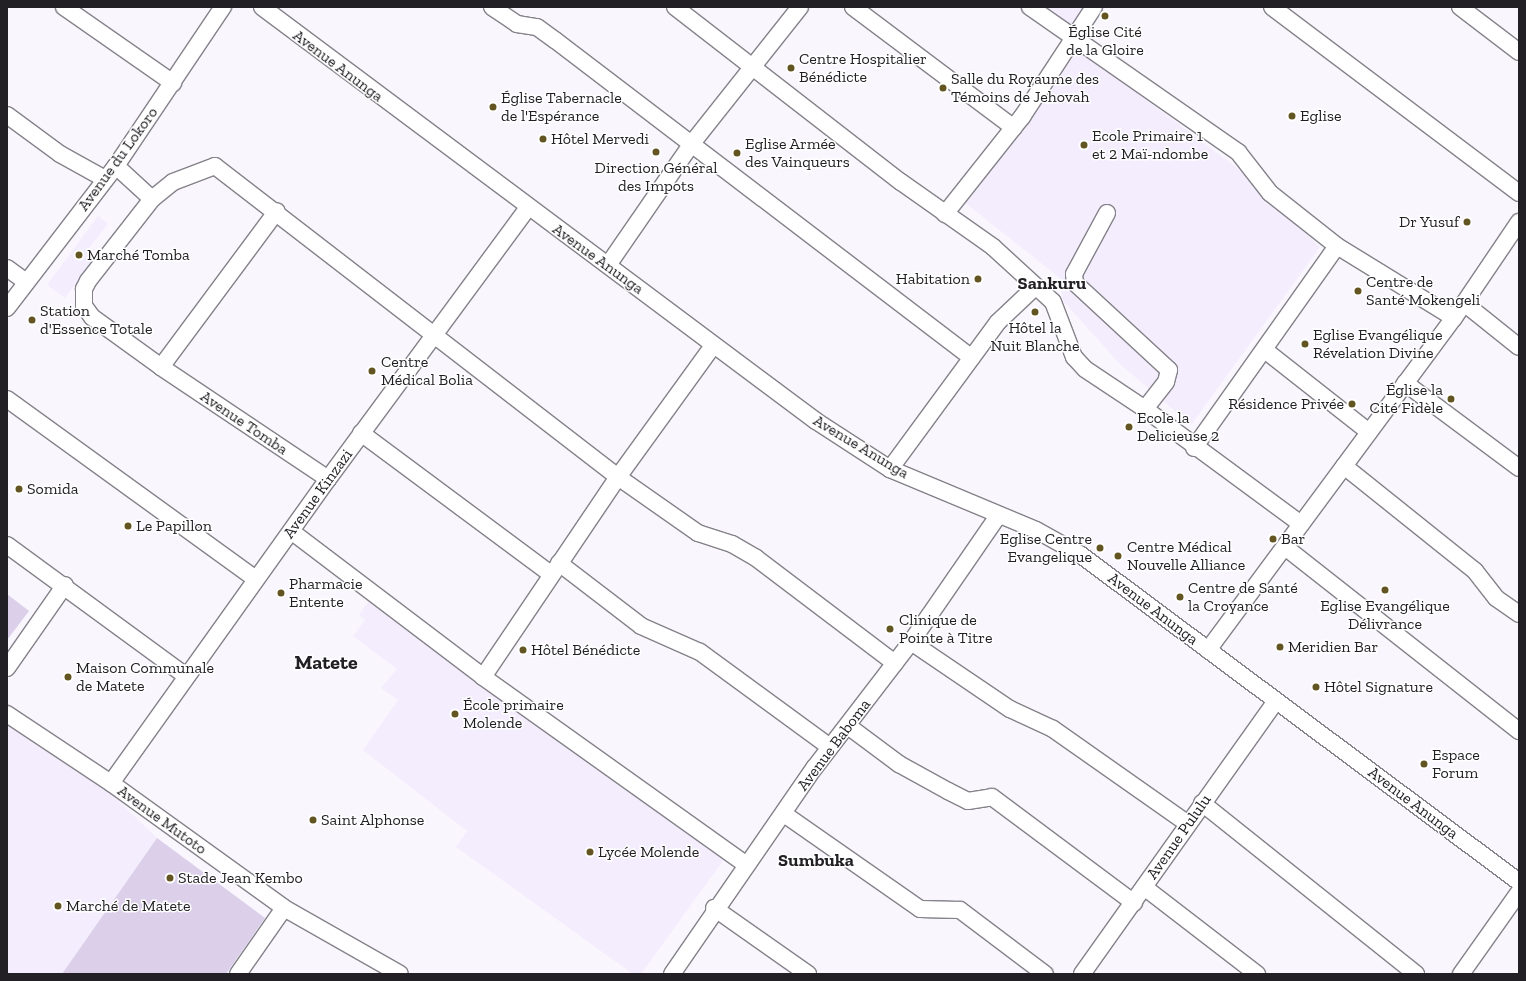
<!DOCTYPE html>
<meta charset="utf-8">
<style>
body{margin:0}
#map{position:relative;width:1526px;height:981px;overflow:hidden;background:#f9f6fe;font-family:"Zilla Slab",serif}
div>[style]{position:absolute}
.built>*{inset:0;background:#f4edfd}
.green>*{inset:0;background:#dbcfea}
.roads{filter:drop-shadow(1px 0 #85828a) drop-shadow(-1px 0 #85828a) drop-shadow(0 1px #85828a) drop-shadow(0 -1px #85828a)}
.minor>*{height:16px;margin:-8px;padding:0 8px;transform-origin:8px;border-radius:8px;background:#fff}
.dots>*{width:11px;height:11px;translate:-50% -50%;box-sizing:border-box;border:2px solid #fff;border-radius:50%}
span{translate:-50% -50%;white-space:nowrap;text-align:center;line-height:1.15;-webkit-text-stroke:3px #fff;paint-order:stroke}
.poi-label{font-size:16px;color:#222024}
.left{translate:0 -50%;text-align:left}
.right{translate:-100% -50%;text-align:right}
.street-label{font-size:16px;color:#222024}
.quarter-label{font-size:18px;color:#222024;font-weight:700}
.district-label{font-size:20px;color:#222024;font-weight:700}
.frame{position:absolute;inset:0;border:8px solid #222024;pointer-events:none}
</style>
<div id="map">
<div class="built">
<i style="clip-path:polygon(1039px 7px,1086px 7px,1070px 29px)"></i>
<i style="clip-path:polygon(1079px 50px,1236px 167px,1320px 247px,1191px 425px,1120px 364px,1063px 301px,1060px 278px,964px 202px)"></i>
<i style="clip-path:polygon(98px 216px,108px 224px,86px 252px,95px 259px,65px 298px,47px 285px)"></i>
<i style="clip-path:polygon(370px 599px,540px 728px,725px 858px,641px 974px,633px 974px,456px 847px,467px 831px,363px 750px,398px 700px,381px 688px,397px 669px,353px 636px,365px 620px,359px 615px)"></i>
<i style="clip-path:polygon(7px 719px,105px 788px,157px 838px,62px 974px,7px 974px)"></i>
</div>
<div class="green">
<i style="clip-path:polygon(7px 594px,29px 611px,7px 640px)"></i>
<i style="clip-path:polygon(157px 838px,265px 918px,226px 974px,62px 974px)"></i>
</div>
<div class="roads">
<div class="minor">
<i style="left:64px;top:7px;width:133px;rotate:34.9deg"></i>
<i style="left:262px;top:7px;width:692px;rotate:36.77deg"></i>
<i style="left:816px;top:421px;width:88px;rotate:33deg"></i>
<i style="left:890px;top:469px;width:158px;rotate:22.7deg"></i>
<i style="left:1036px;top:530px;width:51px;rotate:29.1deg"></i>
<i style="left:1081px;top:555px;width:547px;rotate:36.74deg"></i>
<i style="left:492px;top:7px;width:30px;rotate:34deg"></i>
<i style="left:517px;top:24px;width:20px;rotate:9deg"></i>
<i style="left:537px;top:27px;width:22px;rotate:36deg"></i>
<i style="left:555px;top:40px;width:524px;rotate:37.33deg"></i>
<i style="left:675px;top:7px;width:286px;rotate:37.8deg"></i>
<i style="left:901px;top:182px;width:113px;rotate:35.2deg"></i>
<i style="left:993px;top:247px;width:81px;rotate:42.5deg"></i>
<i style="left:1053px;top:302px;width:59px;rotate:69.1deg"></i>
<i style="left:1074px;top:357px;width:16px;rotate:47deg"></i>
<i style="left:1085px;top:369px;width:72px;rotate:33.7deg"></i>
<i style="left:1145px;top:409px;width:194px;rotate:36.4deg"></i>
<i style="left:853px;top:7px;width:201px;rotate:36.9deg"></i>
<i style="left:1030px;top:7px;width:254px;rotate:34.9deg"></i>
<i style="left:1238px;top:152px;width:52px;rotate:52deg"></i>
<i style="left:1270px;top:193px;width:85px;rotate:38.3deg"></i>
<i style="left:1337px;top:246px;width:137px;rotate:31.6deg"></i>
<i style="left:1272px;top:7px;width:309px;rotate:37deg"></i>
<i style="left:1460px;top:7px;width:74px;rotate:37.3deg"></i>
<i style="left:7px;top:115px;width:66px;rotate:36.3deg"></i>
<i style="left:60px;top:154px;width:51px;rotate:29.1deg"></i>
<i style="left:116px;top:166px;width:49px;rotate:42.5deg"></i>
<i style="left:152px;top:199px;width:27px;rotate:-39deg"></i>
<i style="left:173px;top:182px;width:45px;rotate:-20.9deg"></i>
<i style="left:215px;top:166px;width:509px;rotate:37.66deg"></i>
<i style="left:618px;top:477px;width:98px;rotate:35deg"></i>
<i style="left:698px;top:533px;width:36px;rotate:18deg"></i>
<i style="left:732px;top:544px;width:28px;rotate:30deg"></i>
<i style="left:756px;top:558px;width:174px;rotate:37.1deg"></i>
<i style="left:152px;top:199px;width:104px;rotate:128deg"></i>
<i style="left:88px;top:281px;width:9px;rotate:117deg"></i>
<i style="left:84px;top:289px;width:17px;rotate:90deg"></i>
<i style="left:84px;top:306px;width:14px;rotate:54deg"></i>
<i style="left:92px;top:317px;width:85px;rotate:35.9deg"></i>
<i style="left:161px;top:367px;width:201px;rotate:33.8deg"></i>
<i style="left:1107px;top:213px;width:69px;rotate:118.4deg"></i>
<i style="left:1074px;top:274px;width:9px;rotate:84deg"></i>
<i style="left:1075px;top:283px;width:128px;rotate:42.8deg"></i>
<i style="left:1169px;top:370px;width:12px;rotate:104deg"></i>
<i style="left:1166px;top:382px;width:34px;rotate:128deg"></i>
<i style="left:945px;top:214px;width:124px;rotate:-51.6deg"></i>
<i style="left:1022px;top:117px;width:131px;rotate:-56.8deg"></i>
<i style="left:608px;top:265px;width:150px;rotate:-55.4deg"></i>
<i style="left:693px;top:142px;width:172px;rotate:-51.6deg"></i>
<i style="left:7px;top:268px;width:24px;rotate:36deg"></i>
<i style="left:1464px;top:303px;width:70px;rotate:38.7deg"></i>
<i style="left:7px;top:308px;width:179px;rotate:-52.5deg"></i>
<i style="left:116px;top:166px;width:192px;rotate:-56.1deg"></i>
<i style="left:1266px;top:351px;width:131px;rotate:38.2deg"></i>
<i style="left:161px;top:367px;width:194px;rotate:-53.4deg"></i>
<i style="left:1405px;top:383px;width:142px;rotate:36.7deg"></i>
<i style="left:7px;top:399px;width:307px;rotate:35.9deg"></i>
<i style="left:361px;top:433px;width:237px;rotate:36.6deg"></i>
<i style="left:1194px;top:448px;width:247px;rotate:-54.7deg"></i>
<i style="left:1344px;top:466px;width:168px;rotate:38.7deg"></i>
<i style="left:1475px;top:571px;width:34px;rotate:52deg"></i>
<i style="left:1496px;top:598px;width:28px;rotate:35deg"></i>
<i style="left:890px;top:469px;width:182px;rotate:-53.7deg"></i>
<i style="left:998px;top:322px;width:51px;rotate:-43.4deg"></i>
<i style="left:291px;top:531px;width:241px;rotate:37.2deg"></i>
<i style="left:483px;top:677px;width:324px;rotate:35.5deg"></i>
<i style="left:7px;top:545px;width:222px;rotate:36.2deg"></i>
<i style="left:1285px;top:547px;width:298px;rotate:38.2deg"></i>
<i style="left:559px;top:563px;width:103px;rotate:37.5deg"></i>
<i style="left:641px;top:626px;width:64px;rotate:23.8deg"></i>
<i style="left:700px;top:652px;width:161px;rotate:36.2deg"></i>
<i style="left:911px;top:642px;width:120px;rotate:34.1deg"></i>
<i style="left:1010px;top:709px;width:47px;rotate:24.9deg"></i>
<i style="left:1053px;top:729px;width:165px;rotate:35.1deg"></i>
<i style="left:1208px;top:650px;width:413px;rotate:-53.5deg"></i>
<i style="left:1454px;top:318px;width:116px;rotate:-55.9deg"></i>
<i style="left:7px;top:668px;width:101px;rotate:-55.1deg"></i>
<i style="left:483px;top:677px;width:241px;rotate:-56deg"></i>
<i style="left:618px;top:477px;width:162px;rotate:-54.1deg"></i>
<i style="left:7px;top:714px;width:125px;rotate:33.6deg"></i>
<i style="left:111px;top:783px;width:213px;rotate:35.8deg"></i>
<i style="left:284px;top:908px;width:133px;rotate:29.6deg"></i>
<i style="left:848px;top:726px;width:64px;rotate:36.7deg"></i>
<i style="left:899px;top:764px;width:56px;rotate:28.9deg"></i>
<i style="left:948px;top:791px;width:22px;rotate:27deg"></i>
<i style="left:968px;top:801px;width:24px;rotate:-9deg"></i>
<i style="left:992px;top:797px;width:177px;rotate:36.7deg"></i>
<i style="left:111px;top:783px;width:374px;rotate:-54.5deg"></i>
<i style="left:328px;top:479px;width:337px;rotate:-53.6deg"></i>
<i style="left:1202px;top:803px;width:274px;rotate:38.6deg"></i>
<i style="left:784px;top:814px;width:166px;rotate:34.9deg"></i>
<i style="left:920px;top:909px;width:40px;rotate:1.4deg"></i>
<i style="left:960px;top:910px;width:106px;rotate:37deg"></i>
<i style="left:1144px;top:887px;width:143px;rotate:37.6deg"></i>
<i style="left:714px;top:908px;width:115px;rotate:35.1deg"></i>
<i style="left:238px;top:974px;width:80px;rotate:-55.1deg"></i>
<i style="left:672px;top:974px;width:252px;rotate:-55.4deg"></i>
<i style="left:815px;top:767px;width:158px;rotate:-52.5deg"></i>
<i style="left:911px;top:642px;width:153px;rotate:-55.4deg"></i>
<i style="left:1082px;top:974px;width:335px;rotate:-54.6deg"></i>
<i style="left:1461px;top:974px;width:100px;rotate:-54.7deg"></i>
</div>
</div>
<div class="dots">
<i style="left:1105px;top:16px;background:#635522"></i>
<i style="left:791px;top:68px;background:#635522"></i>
<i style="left:943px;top:88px;background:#635522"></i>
<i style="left:493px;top:107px;background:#635522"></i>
<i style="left:1292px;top:116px;background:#635522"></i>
<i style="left:543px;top:139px;background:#635522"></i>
<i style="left:1084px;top:145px;background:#635522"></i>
<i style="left:656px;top:152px;background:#635522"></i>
<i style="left:737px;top:153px;background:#635522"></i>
<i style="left:1467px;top:222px;background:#635522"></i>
<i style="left:79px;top:255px;background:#635522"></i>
<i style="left:978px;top:279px;background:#635522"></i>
<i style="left:1358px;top:291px;background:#635522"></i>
<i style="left:1035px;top:312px;background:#635522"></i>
<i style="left:32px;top:320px;background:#635522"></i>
<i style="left:1305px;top:344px;background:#635522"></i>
<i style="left:372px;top:371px;background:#635522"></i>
<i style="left:1451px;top:399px;background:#635522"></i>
<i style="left:1352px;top:404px;background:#635522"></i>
<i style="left:1129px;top:427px;background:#635522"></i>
<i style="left:19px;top:489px;background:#635522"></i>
<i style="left:128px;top:526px;background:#635522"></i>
<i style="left:1273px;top:539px;background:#635522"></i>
<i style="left:1100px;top:548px;background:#635522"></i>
<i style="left:1118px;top:556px;background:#635522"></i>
<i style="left:1385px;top:590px;background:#635522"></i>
<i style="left:281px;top:593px;background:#635522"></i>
<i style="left:1180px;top:597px;background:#635522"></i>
<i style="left:890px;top:629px;background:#635522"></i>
<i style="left:1280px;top:647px;background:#635522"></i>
<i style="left:523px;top:650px;background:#635522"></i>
<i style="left:68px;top:677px;background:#635522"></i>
<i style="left:1316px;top:687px;background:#635522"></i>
<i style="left:455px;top:714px;background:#635522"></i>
<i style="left:1424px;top:764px;background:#635522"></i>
<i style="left:313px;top:820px;background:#635522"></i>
<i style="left:590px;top:852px;background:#635522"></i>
<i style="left:170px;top:878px;background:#635522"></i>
<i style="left:58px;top:906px;background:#635522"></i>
</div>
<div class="poi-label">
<span style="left:1105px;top:41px">Église Cité<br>de la Gloire</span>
<span class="left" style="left:799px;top:68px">Centre Hospitalier<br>Bénédicte</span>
<span class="left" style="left:951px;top:88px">Salle du Royaume des<br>Témoins de Jehovah</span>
<span class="left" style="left:501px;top:107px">Église Tabernacle<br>de l'Espérance</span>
<span class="left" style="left:1300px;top:116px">Eglise</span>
<span class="left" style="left:1092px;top:145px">Ecole Primaire 1<br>et 2 Maï-ndombe</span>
<span class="left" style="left:551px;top:139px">Hôtel Mervedi</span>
<span class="left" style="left:745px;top:153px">Eglise Armée<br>des Vainqueurs</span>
<span style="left:656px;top:177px">Direction Général<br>des Impots</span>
<span class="right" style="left:1459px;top:222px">Dr Yusuf</span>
<span class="left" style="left:87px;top:255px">Marché Tomba</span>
<span class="right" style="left:970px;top:279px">Habitation</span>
<span class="left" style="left:1366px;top:291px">Centre de<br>Santé Mokengeli</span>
<span class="left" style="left:40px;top:320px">Station<br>d'Essence Totale</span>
<span style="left:1035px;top:337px">Hôtel la<br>Nuit Blanche</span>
<span class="left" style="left:1313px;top:344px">Eglise Evangélique<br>Révelation Divine</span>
<span class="left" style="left:381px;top:371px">Centre<br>Médical Bolia</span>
<span class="right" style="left:1443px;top:399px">Église la<br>Cité Fidèle</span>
<span class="right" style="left:1344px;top:404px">Résidence Privée</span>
<span class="left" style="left:1137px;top:427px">Ecole la<br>Delicieuse 2</span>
<span class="left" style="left:27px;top:489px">Somida</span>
<span class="left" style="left:136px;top:526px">Le Papillon</span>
<span class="right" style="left:1092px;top:548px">Eglise Centre<br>Evangelique</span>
<span class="left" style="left:1281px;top:539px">Bar</span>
<span class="left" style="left:1127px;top:556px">Centre Médical<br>Nouvelle Alliance</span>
<span class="left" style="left:289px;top:593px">Pharmacie<br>Entente</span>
<span class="left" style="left:1188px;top:597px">Centre de Santé<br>la Croyance</span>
<span style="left:1385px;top:615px">Eglise Evangélique<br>Délivrance</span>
<span class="left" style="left:899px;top:629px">Clinique de<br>Pointe à Titre</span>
<span class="left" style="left:1288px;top:647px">Meridien Bar</span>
<span class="left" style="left:531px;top:650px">Hôtel Bénédicte</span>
<span class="left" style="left:76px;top:677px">Maison Communale<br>de Matete</span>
<span class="left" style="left:1324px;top:687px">Hôtel Signature</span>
<span class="left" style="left:463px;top:714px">École primaire<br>Molende</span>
<span class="left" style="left:1432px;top:764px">Espace<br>Forum</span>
<span class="left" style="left:321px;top:820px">Saint Alphonse</span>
<span class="left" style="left:598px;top:852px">Lycée Molende</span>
<span class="left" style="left:178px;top:878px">Stade Jean Kembo</span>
<span class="left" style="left:66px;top:906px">Marché de Matete</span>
</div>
<div class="street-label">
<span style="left:338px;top:66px;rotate:37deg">Avenue Anunga</span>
<span style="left:118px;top:159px;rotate:-54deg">Avenue du Lokoro</span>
<span style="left:598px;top:259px;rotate:36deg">Avenue Anunga</span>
<span style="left:244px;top:423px;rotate:34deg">Avenue Tomba</span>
<span style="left:861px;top:447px;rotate:31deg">Avenue Anunga</span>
<span style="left:318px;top:494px;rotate:-54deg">Avenue Kinzazi</span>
<span style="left:1153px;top:609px;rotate:37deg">Avenue Anunga</span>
<span style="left:834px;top:745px;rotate:-53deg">Avenue Baboma</span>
<span style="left:1413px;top:803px;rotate:37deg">Avenue Anunga</span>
<span style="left:162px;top:820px;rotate:36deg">Avenue Mutoto</span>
<span style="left:1179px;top:837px;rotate:-55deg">Avenue Pululu</span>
</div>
<div class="quarter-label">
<span style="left:1052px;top:283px">Sankuru</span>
<span style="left:816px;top:860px">Sumbuka</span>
</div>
<div class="district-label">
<span style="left:326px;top:662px">Matete</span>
</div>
<div class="frame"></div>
</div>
